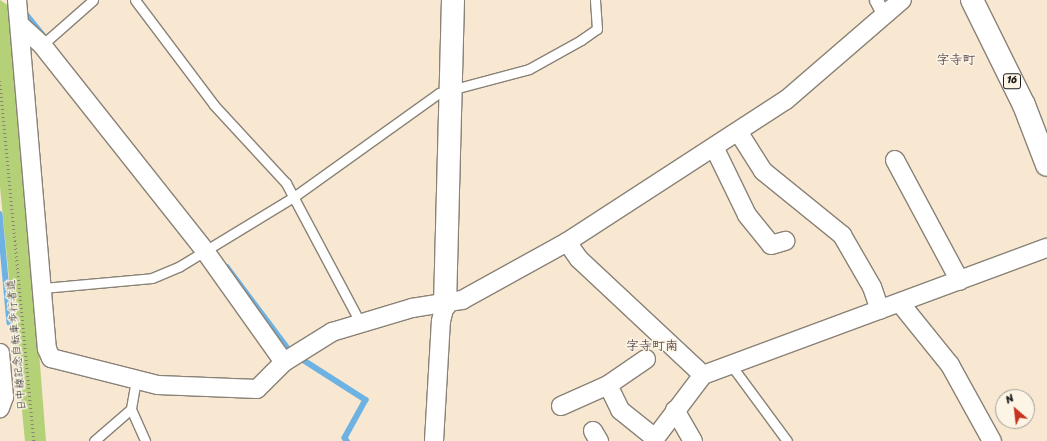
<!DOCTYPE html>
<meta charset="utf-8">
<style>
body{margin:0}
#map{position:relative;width:1047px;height:441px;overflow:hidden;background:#f8e8d2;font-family:Sriracha,"Klee One",sans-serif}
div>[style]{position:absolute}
.green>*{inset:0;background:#b4d178}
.stream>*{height:5.5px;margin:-2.75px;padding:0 2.75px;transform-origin:2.75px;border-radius:2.75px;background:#6db2e3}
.path>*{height:2.5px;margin-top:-1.25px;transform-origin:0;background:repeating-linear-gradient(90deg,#8a8277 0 1px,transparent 0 4px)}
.roads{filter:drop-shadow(1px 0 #8a8277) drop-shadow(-1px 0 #8a8277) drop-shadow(0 1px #8a8277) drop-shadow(0 -1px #8a8277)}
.service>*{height:9px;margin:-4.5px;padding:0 4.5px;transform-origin:4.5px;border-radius:4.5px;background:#fff}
.pedestrian>*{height:13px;margin:-6.5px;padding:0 6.5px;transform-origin:6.5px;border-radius:6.5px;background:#fff}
.minor>*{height:18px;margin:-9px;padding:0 9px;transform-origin:9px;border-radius:9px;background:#fff}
.tertiary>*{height:22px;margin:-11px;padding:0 11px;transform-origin:11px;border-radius:11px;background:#fff}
.primary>*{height:22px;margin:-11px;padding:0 11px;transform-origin:11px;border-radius:11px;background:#fff}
span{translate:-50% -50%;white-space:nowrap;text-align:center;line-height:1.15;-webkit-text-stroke:3px #fcf5e5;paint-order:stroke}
.shield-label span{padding:1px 3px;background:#fcf5e5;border:1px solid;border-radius:3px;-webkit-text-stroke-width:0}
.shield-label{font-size:10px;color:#1c1c1c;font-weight:700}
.street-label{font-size:11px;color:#1c1c1c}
.quarter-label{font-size:13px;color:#624f55;font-weight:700}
.north{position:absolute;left:995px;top:389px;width:40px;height:40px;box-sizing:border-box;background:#fcf5e5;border:1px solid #a29e95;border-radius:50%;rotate:332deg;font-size:11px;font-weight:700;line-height:16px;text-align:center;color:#1c1c1c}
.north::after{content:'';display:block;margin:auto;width:14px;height:18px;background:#c8321e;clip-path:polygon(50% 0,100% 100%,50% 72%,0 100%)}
</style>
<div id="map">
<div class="green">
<i style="clip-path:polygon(0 0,9px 6px,18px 85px,46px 441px,25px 441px,0 187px)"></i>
</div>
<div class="stream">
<i style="left:26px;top:14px;width:26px;rotate:51deg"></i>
<i style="left:0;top:214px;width:109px;rotate:84.8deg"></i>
<i style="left:227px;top:267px;width:104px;rotate:53.2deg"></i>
<i style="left:305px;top:361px;width:72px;rotate:32.6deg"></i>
<i style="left:366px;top:400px;width:43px;rotate:118.9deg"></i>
<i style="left:345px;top:438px;width:4px;rotate:56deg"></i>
</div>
<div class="path">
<i style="left:0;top:81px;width:362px;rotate:84.6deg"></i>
</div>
<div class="roads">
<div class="service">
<i style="left:135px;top:0;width:131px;rotate:53deg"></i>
<i style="left:214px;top:105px;width:106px;rotate:47.3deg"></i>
<i style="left:286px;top:183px;width:157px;rotate:62deg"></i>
<i style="left:42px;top:45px;width:68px;rotate:-41.4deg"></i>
<i style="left:43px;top:288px;width:109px;rotate:-5.2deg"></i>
<i style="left:152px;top:278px;width:30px;rotate:-23deg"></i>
<i style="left:180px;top:266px;width:135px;rotate:-31.3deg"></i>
<i style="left:295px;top:196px;width:177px;rotate:-35.6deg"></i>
<i style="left:439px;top:93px;width:93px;rotate:-14.9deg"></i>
<i style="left:529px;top:69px;width:60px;rotate:-29.1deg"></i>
<i style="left:581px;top:40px;width:19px;rotate:-35deg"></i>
<i style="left:597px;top:29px;width:29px;rotate:-94deg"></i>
<i style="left:731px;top:365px;width:94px;rotate:53.6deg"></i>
<i style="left:136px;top:380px;width:29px;rotate:100deg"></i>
<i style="left:131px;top:409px;width:35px;rotate:66deg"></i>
<i style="left:94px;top:441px;width:49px;rotate:-40.9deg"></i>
</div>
<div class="pedestrian">
<i style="left:876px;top:0;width:15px;rotate:62deg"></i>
</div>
<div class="minor">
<i style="left:17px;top:0;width:350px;rotate:85.1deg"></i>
<i style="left:47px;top:349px;width:10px;rotate:66deg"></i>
<i style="left:51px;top:358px;width:110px;rotate:14.2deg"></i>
<i style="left:158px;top:385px;width:99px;rotate:2.3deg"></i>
<i style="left:257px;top:389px;width:38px;rotate:-45deg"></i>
<i style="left:284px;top:362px;width:57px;rotate:-32deg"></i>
<i style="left:332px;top:332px;width:84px;rotate:-16.7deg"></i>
<i style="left:412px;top:308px;width:51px;rotate:-9.1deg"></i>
<i style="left:462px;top:300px;width:120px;rotate:-28.9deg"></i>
<i style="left:567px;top:242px;width:261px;rotate:-33deg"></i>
<i style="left:786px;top:100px;width:153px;rotate:-40.8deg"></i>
<i style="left:20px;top:25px;width:30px;rotate:42deg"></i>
<i style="left:42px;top:45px;width:263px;rotate:51.6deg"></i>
<i style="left:205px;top:251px;width:136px;rotate:54.6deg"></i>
<i style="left:739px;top:133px;width:45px;rotate:57.7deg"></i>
<i style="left:763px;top:171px;width:102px;rotate:39deg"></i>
<i style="left:842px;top:235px;width:60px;rotate:60deg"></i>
<i style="left:872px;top:287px;width:24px;rotate:71deg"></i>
<i style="left:715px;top:149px;width:73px;rotate:64.1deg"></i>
<i style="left:747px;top:215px;width:38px;rotate:51deg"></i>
<i style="left:771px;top:245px;width:15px;rotate:-16deg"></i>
<i style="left:895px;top:160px;width:137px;rotate:61.8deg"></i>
<i style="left:567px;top:242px;width:21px;rotate:55deg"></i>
<i style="left:579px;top:259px;width:170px;rotate:43.1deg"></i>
<i style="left:900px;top:303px;width:80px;rotate:51.1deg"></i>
<i style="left:950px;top:365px;width:87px;rotate:61.1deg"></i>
<i style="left:0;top:353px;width:44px;rotate:84.8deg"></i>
<i style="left:4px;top:397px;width:12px;rotate:110deg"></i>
<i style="left:608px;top:385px;width:28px;rotate:64deg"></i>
<i style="left:620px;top:410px;width:45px;rotate:38.7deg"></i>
<i style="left:561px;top:406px;width:51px;rotate:-24.1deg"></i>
<i style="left:608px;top:385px;width:46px;rotate:-34.4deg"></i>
<i style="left:675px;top:410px;width:36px;rotate:60deg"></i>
<i style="left:593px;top:431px;width:12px;rotate:59deg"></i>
<i style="left:434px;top:441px;width:120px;rotate:-86.7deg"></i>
<i style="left:441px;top:321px;width:16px;rotate:-76deg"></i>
<i style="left:653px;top:441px;width:83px;rotate:-52.9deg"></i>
<i style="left:703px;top:375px;width:367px;rotate:-20.3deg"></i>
</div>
<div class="tertiary">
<i style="left:445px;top:305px;width:305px;rotate:-88.5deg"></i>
</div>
<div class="primary">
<i style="left:972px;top:0;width:117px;rotate:63.7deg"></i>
<i style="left:1024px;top:105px;width:64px;rotate:69deg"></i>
</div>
</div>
<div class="shield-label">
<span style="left:1012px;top:81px">16</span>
</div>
<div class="street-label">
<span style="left:17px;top:345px;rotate:-95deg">日中線記念自転車歩行者道</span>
</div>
<div class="quarter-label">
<span style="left:956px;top:60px">字寺町</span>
<span style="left:652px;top:346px">字寺町南</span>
</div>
<div class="north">N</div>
</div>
